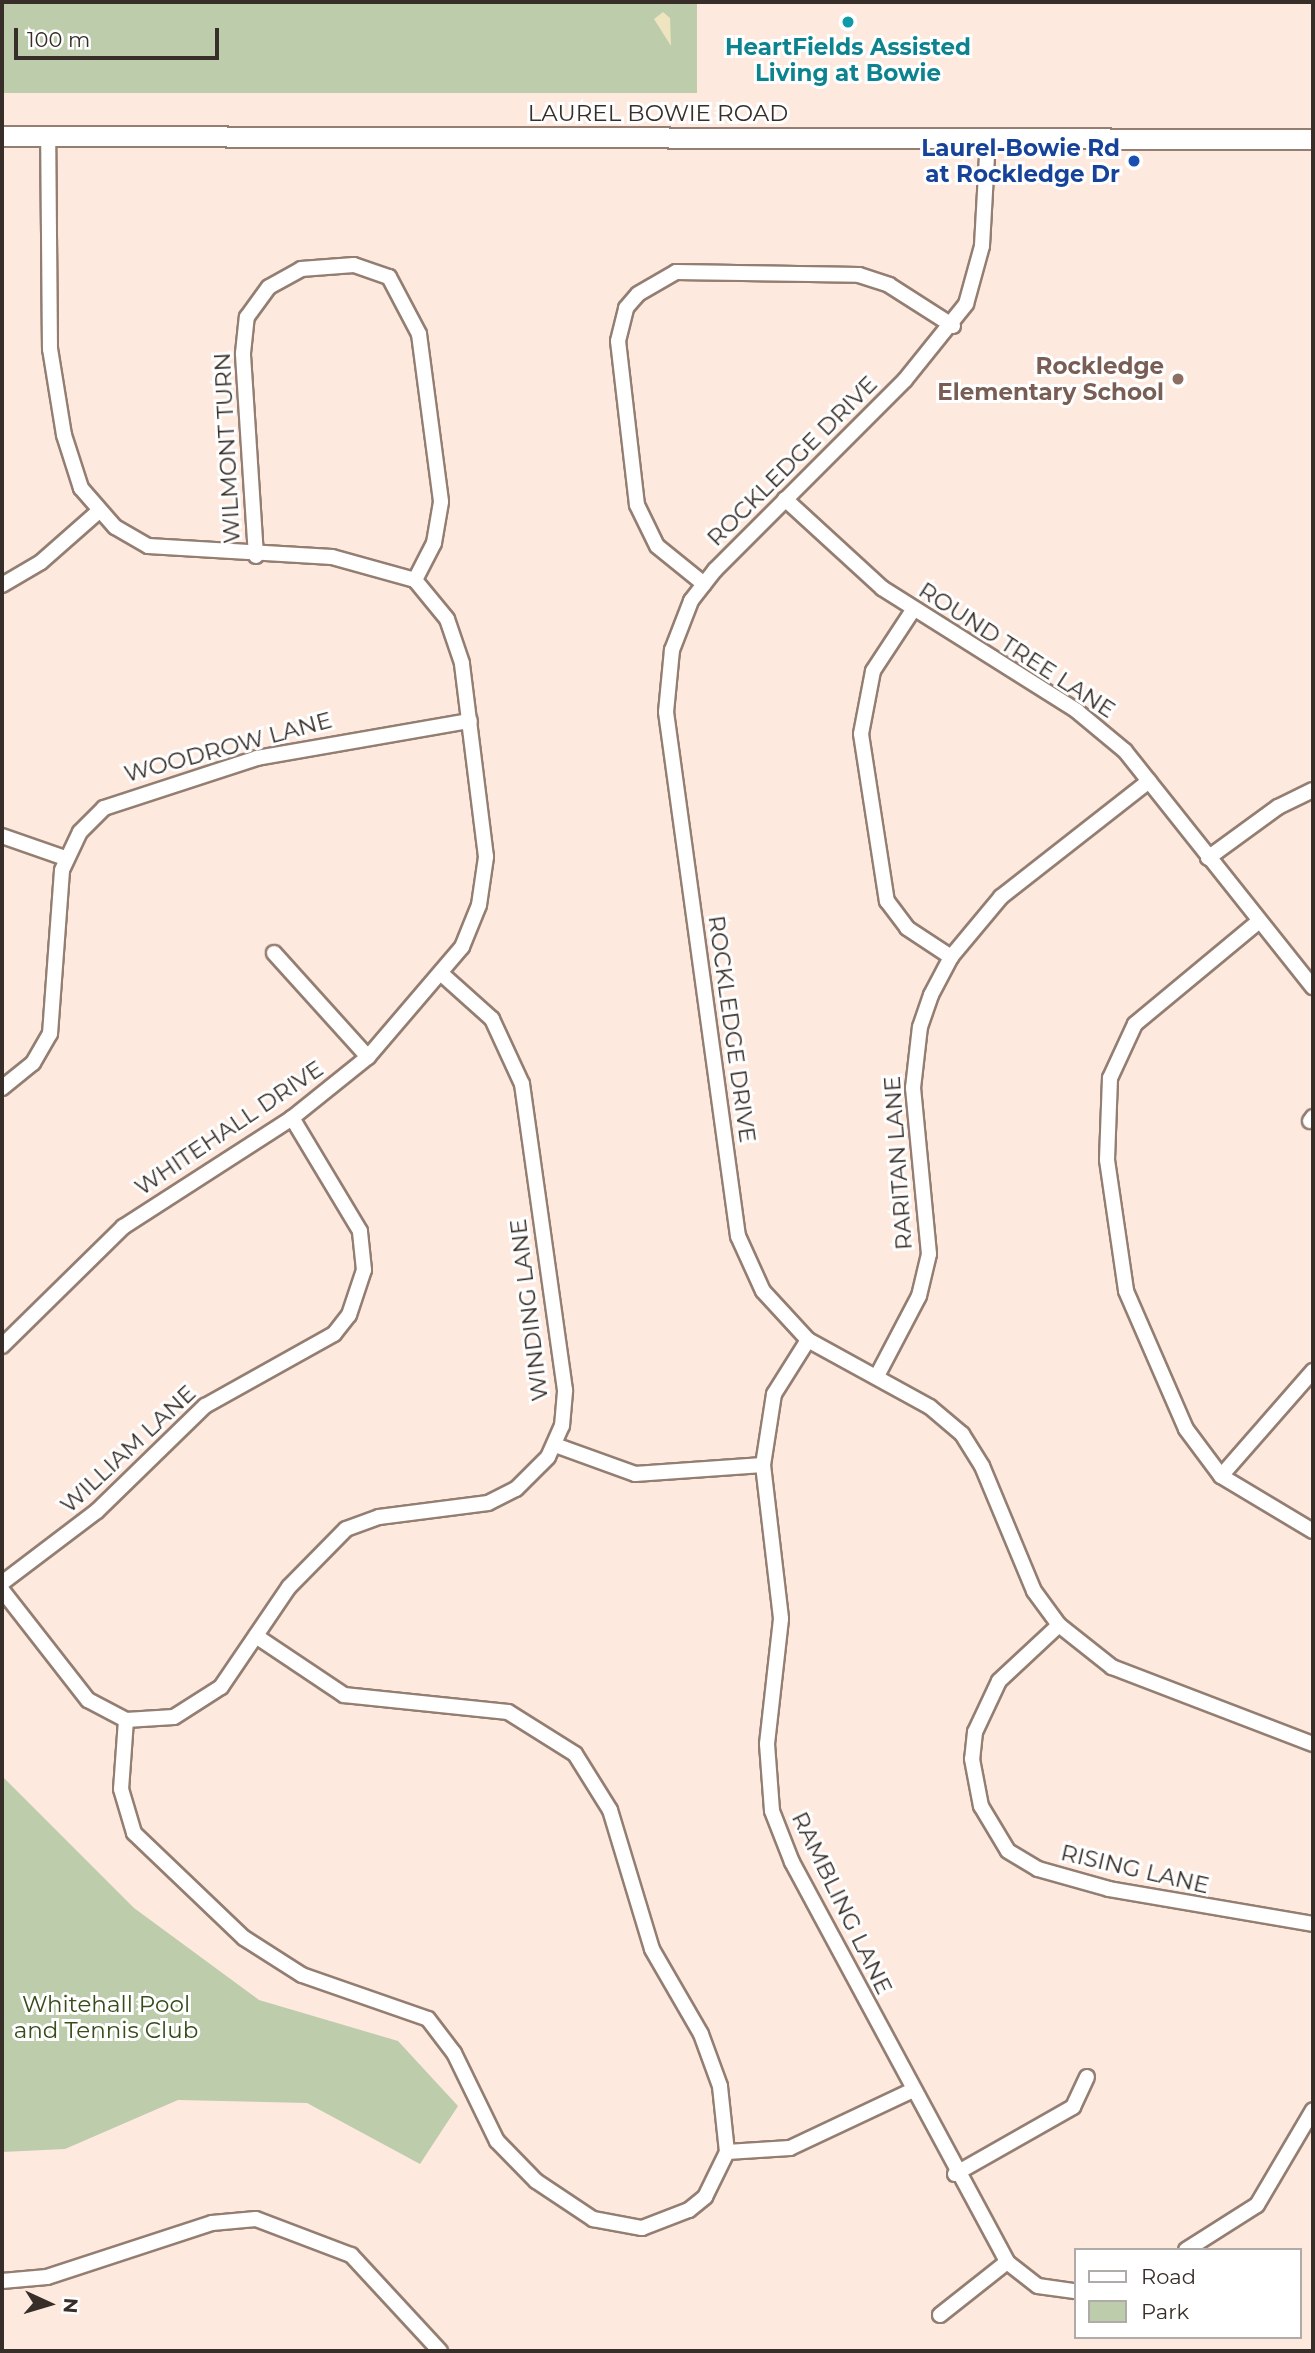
<!DOCTYPE html>
<style>
body{margin:0}
#map{position:relative;width:1315px;height:2353px;overflow:hidden;background:#fde9de;font-family:Montserrat,sans-serif}
div>[style]{position:absolute}
.green>*{inset:0;background:#bdccab;transform-origin:0 0}
.sand>*{inset:0;background:#eee4bf}
.roads{filter:drop-shadow(2px 0 #947e72) drop-shadow(-2px 0 #947e72) drop-shadow(0 2px #947e72) drop-shadow(0 -2px #947e72)}
.minor>*{height:14px;margin:-7px;padding:0 7px;transform-origin:7px;border-radius:7px;background:#fff}
.major>*{height:19px;margin:-9.5px;padding:0 9.5px;transform-origin:9.5px;border-radius:9.5px;background:#fff}
.dots>*{width:19px;height:19px;translate:-50% -50%;box-sizing:border-box;border:4px solid #fff;border-radius:50%}
span{translate:-50% -50%;white-space:nowrap;text-align:center;line-height:1.15;-webkit-text-stroke:6px #fff;paint-order:stroke}
.culture-label{font-size:23px;color:#0d838f;font-weight:700}
.street-label{font-size:23px;color:#372e29}
.transit-label{font-size:23px;color:#164399;font-weight:700}
.right{translate:-100% -50%;text-align:right}
.education-label{font-size:23px;color:#785e54;font-weight:700}
.park-label{font-size:23px;color:#384b19}
.frame{position:absolute;inset:0;border:4px solid #372e29;pointer-events:none}
.legend{position:absolute;left:1074px;top:2248px;width:228px;height:91px;box-sizing:border-box;background:#fff;border:2px solid #afaba9;margin:0;padding:9px 12px;list-style:none;font-size:21px;color:#372e29}
.legend li{display:flex;align-items:center;gap:14px;height:35px}
.legend b{width:35px;border:2px solid #afaba9}
.north{position:absolute;left:14px;top:2269px;width:70px;height:70px;-webkit-text-stroke:5px #fff;paint-order:stroke;rotate:94deg;font-size:19px;font-weight:700;line-height:28px;text-align:center;color:#372e29}
.north::after{content:'';display:block;margin:auto;width:24px;height:32px;background:#372e29;clip-path:polygon(50% 0,100% 100%,50% 72%,0 100%)}
.scale{position:absolute;left:14px;top:28px;width:205px;height:32px;box-sizing:border-box;border:4px solid #372e29;border-top:0;padding-left:9px;font-size:21px;line-height:24px;white-space:nowrap;color:#372e29;-webkit-text-stroke:5px #fff;paint-order:stroke}
</style>
<div id="map">
<div class="green">
<i style="left:2px;top:2px;width:695px;height:91px"></i>
<i style="clip-path:polygon(2px 1776px,134px 1908px,259px 2000px,398px 2041px,458px 2106px,420px 2164px,307px 2103px,178px 2100px,65px 2149px,2px 2152px)"></i>
</div>
<div class="sand">
<i style="clip-path:polygon(663px 12px,670px 18px,671px 46px,654px 19px)"></i>
</div>
<div class="roads">
<div class="minor">
<i style="left:988px;top:138px;width:108px;rotate:93.2deg"></i>
<i style="left:982px;top:246px;width:60px;rotate:105.4deg"></i>
<i style="left:966px;top:304px;width:97px;rotate:128.8deg"></i>
<i style="left:905px;top:380px;width:269px;rotate:135deg"></i>
<i style="left:715px;top:570px;width:39px;rotate:128deg"></i>
<i style="left:691px;top:601px;width:53px;rotate:111.2deg"></i>
<i style="left:672px;top:650px;width:62px;rotate:95.5deg"></i>
<i style="left:666px;top:712px;width:529px;rotate:82.18deg"></i>
<i style="left:738px;top:1236px;width:60px;rotate:65.6deg"></i>
<i style="left:763px;top:1291px;width:67px;rotate:47.4deg"></i>
<i style="left:808px;top:1340px;width:139px;rotate:28.8deg"></i>
<i style="left:930px;top:1407px;width:42px;rotate:40.2deg"></i>
<i style="left:962px;top:1434px;width:38px;rotate:58deg"></i>
<i style="left:982px;top:1466px;width:135px;rotate:67.4deg"></i>
<i style="left:1034px;top:1591px;width:42px;rotate:53.7deg"></i>
<i style="left:1059px;top:1625px;width:68px;rotate:38.4deg"></i>
<i style="left:1112px;top:1667px;width:215px;rotate:21deg"></i>
<i style="left:785px;top:499px;width:132px;rotate:42.5deg"></i>
<i style="left:882px;top:588px;width:231px;rotate:32.2deg"></i>
<i style="left:1077px;top:711px;width:62px;rotate:39.8deg"></i>
<i style="left:1125px;top:751px;width:302px;rotate:51.5deg"></i>
<i style="left:256px;top:556px;width:203px;rotate:-93.7deg"></i>
<i style="left:243px;top:353px;width:36px;rotate:-84deg"></i>
<i style="left:247px;top:317px;width:37px;rotate:-54deg"></i>
<i style="left:269px;top:287px;width:37px;rotate:-29deg"></i>
<i style="left:301px;top:269px;width:53px;rotate:-4.3deg"></i>
<i style="left:354px;top:265px;width:37px;rotate:19deg"></i>
<i style="left:389px;top:277px;width:64px;rotate:62.2deg"></i>
<i style="left:419px;top:334px;width:169px;rotate:82.5deg"></i>
<i style="left:441px;top:502px;width:42px;rotate:99.7deg"></i>
<i style="left:434px;top:543px;width:42px;rotate:117.2deg"></i>
<i style="left:704px;top:584px;width:60px;rotate:-141deg"></i>
<i style="left:657px;top:546px;width:46px;rotate:-116deg"></i>
<i style="left:637px;top:505px;width:165px;rotate:-96.6deg"></i>
<i style="left:618px;top:341px;width:34px;rotate:-76deg"></i>
<i style="left:626px;top:308px;width:18px;rotate:-49deg"></i>
<i style="left:638px;top:294px;width:44px;rotate:-30.1deg"></i>
<i style="left:676px;top:272px;width:183px;rotate:0.9deg"></i>
<i style="left:859px;top:275px;width:32px;rotate:18deg"></i>
<i style="left:889px;top:285px;width:76px;rotate:32.6deg"></i>
<i style="left:2px;top:585px;width:45px;rotate:-30.5deg"></i>
<i style="left:41px;top:562px;width:76px;rotate:-41.3deg"></i>
<i style="left:913px;top:610px;width:73px;rotate:123.3deg"></i>
<i style="left:873px;top:671px;width:64px;rotate:100.8deg"></i>
<i style="left:861px;top:734px;width:169px;rotate:81.2deg"></i>
<i style="left:887px;top:901px;width:34px;rotate:53deg"></i>
<i style="left:907px;top:928px;width:53px;rotate:33.4deg"></i>
<i style="left:2px;top:836px;width:67px;rotate:19.2deg"></i>
<i style="left:1208px;top:858px;width:87px;rotate:-36.1deg"></i>
<i style="left:1278px;top:807px;width:39px;rotate:-26deg"></i>
<i style="left:1258px;top:922px;width:160px;rotate:140.3deg"></i>
<i style="left:1135px;top:1024px;width:60px;rotate:114.8deg"></i>
<i style="left:1110px;top:1078px;width:82px;rotate:92.1deg"></i>
<i style="left:1107px;top:1160px;width:132px;rotate:81.7deg"></i>
<i style="left:1126px;top:1291px;width:150px;rotate:66.5deg"></i>
<i style="left:1186px;top:1429px;width:59px;rotate:53.3deg"></i>
<i style="left:1221px;top:1476px;width:107px;rotate:30.9deg"></i>
<i style="left:274px;top:953px;width:140px;rotate:47.9deg"></i>
<i style="left:2px;top:1088px;width:40px;rotate:-39deg"></i>
<i style="left:33px;top:1063px;width:34px;rotate:-60deg"></i>
<i style="left:50px;top:1034px;width:164px;rotate:-85.8deg"></i>
<i style="left:62px;top:870px;width:42px;rotate:-64.7deg"></i>
<i style="left:80px;top:832px;width:34px;rotate:-45deg"></i>
<i style="left:104px;top:808px;width:161px;rotate:-18.1deg"></i>
<i style="left:257px;top:758px;width:216px;rotate:-9.9deg"></i>
<i style="left:1310px;top:1121px;width:5px;rotate:-53deg"></i>
<i style="left:808px;top:1340px;width:64px;rotate:122.2deg"></i>
<i style="left:774px;top:1394px;width:72px;rotate:98.8deg"></i>
<i style="left:763px;top:1465px;width:155px;rotate:83.3deg"></i>
<i style="left:781px;top:1619px;width:126px;rotate:96.4deg"></i>
<i style="left:767px;top:1744px;width:67px;rotate:85.7deg"></i>
<i style="left:772px;top:1811px;width:55px;rotate:68.6deg"></i>
<i style="left:792px;top:1862px;width:454px;rotate:61.7deg"></i>
<i style="left:1007px;top:2262px;width:39px;rotate:38deg"></i>
<i style="left:1038px;top:2286px;width:37px;rotate:8deg"></i>
<i style="left:2px;top:1346px;width:170px;rotate:-44.5deg"></i>
<i style="left:123px;top:1227px;width:201px;rotate:-32.8deg"></i>
<i style="left:292px;top:1118px;width:97px;rotate:-38.8deg"></i>
<i style="left:368px;top:1057px;width:145px;rotate:-49.5deg"></i>
<i style="left:462px;top:947px;width:45px;rotate:-68deg"></i>
<i style="left:479px;top:905px;width:49px;rotate:-81.7deg"></i>
<i style="left:486px;top:857px;width:195px;rotate:-97.1deg"></i>
<i style="left:462px;top:663px;width:46px;rotate:-108.8deg"></i>
<i style="left:447px;top:619px;width:50px;rotate:-129.4deg"></i>
<i style="left:415px;top:580px;width:86px;rotate:-164.5deg"></i>
<i style="left:332px;top:557px;width:184px;rotate:-176.6deg"></i>
<i style="left:148px;top:546px;width:38px;rotate:-150deg"></i>
<i style="left:115px;top:527px;width:52px;rotate:-131.1deg"></i>
<i style="left:81px;top:488px;width:56px;rotate:-107.8deg"></i>
<i style="left:64px;top:435px;width:87px;rotate:-99.2deg"></i>
<i style="left:50px;top:349px;width:213px;rotate:-90.5deg"></i>
<i style="left:877px;top:1376px;width:90px;rotate:-62.3deg"></i>
<i style="left:919px;top:1296px;width:43px;rotate:-76.6deg"></i>
<i style="left:929px;top:1254px;width:167px;rotate:-95.5deg"></i>
<i style="left:913px;top:1088px;width:61px;rotate:-83.5deg"></i>
<i style="left:920px;top:1027px;width:34px;rotate:-71deg"></i>
<i style="left:931px;top:995px;width:43px;rotate:-62.2deg"></i>
<i style="left:951px;top:957px;width:78px;rotate:-50.2deg"></i>
<i style="left:1001px;top:897px;width:188px;rotate:-38.1deg"></i>
<i style="left:555px;top:1445px;width:85px;rotate:19.9deg"></i>
<i style="left:635px;top:1474px;width:128px;rotate:-4deg"></i>
<i style="left:1221px;top:1476px;width:140px;rotate:-48.8deg"></i>
<i style="left:2px;top:1583px;width:119px;rotate:-37.2deg"></i>
<i style="left:97px;top:1511px;width:151px;rotate:-44.2deg"></i>
<i style="left:205px;top:1406px;width:148px;rotate:-29.2deg"></i>
<i style="left:334px;top:1334px;width:24px;rotate:-52deg"></i>
<i style="left:349px;top:1315px;width:47px;rotate:-71.6deg"></i>
<i style="left:364px;top:1270px;width:39px;rotate:-96deg"></i>
<i style="left:360px;top:1231px;width:132px;rotate:-121deg"></i>
<i style="left:2px;top:1590px;width:140px;rotate:52deg"></i>
<i style="left:88px;top:1700px;width:43px;rotate:27.8deg"></i>
<i style="left:126px;top:1720px;width:48px;rotate:-3.6deg"></i>
<i style="left:174px;top:1717px;width:56px;rotate:-32.6deg"></i>
<i style="left:221px;top:1687px;width:121px;rotate:-55.8deg"></i>
<i style="left:289px;top:1587px;width:81px;rotate:-45.5deg"></i>
<i style="left:346px;top:1529px;width:35px;rotate:-20deg"></i>
<i style="left:379px;top:1517px;width:110px;rotate:-7.3deg"></i>
<i style="left:488px;top:1503px;width:31px;rotate:-27deg"></i>
<i style="left:516px;top:1489px;width:45px;rotate:-45deg"></i>
<i style="left:548px;top:1457px;width:34px;rotate:-66deg"></i>
<i style="left:562px;top:1426px;width:36px;rotate:-85deg"></i>
<i style="left:565px;top:1390px;width:309px;rotate:-98deg"></i>
<i style="left:522px;top:1084px;width:72px;rotate:-114.8deg"></i>
<i style="left:492px;top:1019px;width:66px;rotate:-138.1deg"></i>
<i style="left:1059px;top:1625px;width:82px;rotate:137deg"></i>
<i style="left:999px;top:1681px;width:56px;rotate:115.2deg"></i>
<i style="left:975px;top:1732px;width:27px;rotate:96deg"></i>
<i style="left:972px;top:1759px;width:48px;rotate:79.2deg"></i>
<i style="left:981px;top:1806px;width:52px;rotate:59deg"></i>
<i style="left:1008px;top:1851px;width:35px;rotate:31deg"></i>
<i style="left:1038px;top:1869px;width:74px;rotate:15.7deg"></i>
<i style="left:1109px;top:1889px;width:207px;rotate:9.7deg"></i>
<i style="left:126px;top:1720px;width:69px;rotate:94.1deg"></i>
<i style="left:121px;top:1789px;width:46px;rotate:73.5deg"></i>
<i style="left:134px;top:1833px;width:152px;rotate:43.7deg"></i>
<i style="left:244px;top:1938px;width:69px;rotate:32.5deg"></i>
<i style="left:302px;top:1975px;width:133px;rotate:19.2deg"></i>
<i style="left:428px;top:2019px;width:43px;rotate:52.6deg"></i>
<i style="left:454px;top:2053px;width:98px;rotate:64deg"></i>
<i style="left:497px;top:2141px;width:56px;rotate:45.7deg"></i>
<i style="left:536px;top:2181px;width:69px;rotate:33.7deg"></i>
<i style="left:593px;top:2219px;width:50px;rotate:10.4deg"></i>
<i style="left:642px;top:2228px;width:50px;rotate:-21deg"></i>
<i style="left:689px;top:2210px;width:21px;rotate:-39deg"></i>
<i style="left:705px;top:2197px;width:50px;rotate:-63.9deg"></i>
<i style="left:727px;top:2152px;width:66px;rotate:-96.1deg"></i>
<i style="left:720px;top:2086px;width:55px;rotate:-110.1deg"></i>
<i style="left:701px;top:2034px;width:98px;rotate:-120deg"></i>
<i style="left:652px;top:1949px;width:145px;rotate:-106.8deg"></i>
<i style="left:610px;top:1810px;width:66px;rotate:-122deg"></i>
<i style="left:575px;top:1754px;width:79px;rotate:-147.9deg"></i>
<i style="left:508px;top:1712px;width:165px;rotate:-174.1deg"></i>
<i style="left:344px;top:1695px;width:106px;rotate:-146.2deg"></i>
<i style="left:727px;top:2152px;width:63px;rotate:-3.6deg"></i>
<i style="left:790px;top:2148px;width:134px;rotate:-25.2deg"></i>
<i style="left:955px;top:2174px;width:136px;rotate:-29.6deg"></i>
<i style="left:1073px;top:2107px;width:33px;rotate:-65deg"></i>
<i style="left:1186px;top:2250px;width:84px;rotate:-32.4deg"></i>
<i style="left:1257px;top:2205px;width:110px;rotate:-59.5deg"></i>
<i style="left:2px;top:2281px;width:45px;rotate:-5.1deg"></i>
<i style="left:47px;top:2277px;width:174px;rotate:-18.1deg"></i>
<i style="left:212px;top:2223px;width:44px;rotate:-5.2deg"></i>
<i style="left:256px;top:2219px;width:102px;rotate:20.8deg"></i>
<i style="left:351px;top:2255px;width:131px;rotate:47.2deg"></i>
<i style="left:940px;top:2315px;width:85px;rotate:-38.3deg"></i>
</div>
<div class="major">
<i style="left:2px;top:136px;width:1311px;rotate:0.13deg"></i>
</div>
</div>
<div class="dots">
<i style="left:848px;top:22px;background:#0f9aa8"></i>
<i style="left:1134px;top:161px;background:#1a4fb4"></i>
<i style="left:1178px;top:379px;background:#8d6e63"></i>
</div>
<div class="culture-label">
<span style="left:848px;top:60px">HeartFields Assisted<br>Living at Bowie</span>
</div>
<div class="street-label">
<span style="left:658px;top:113px">LAUREL BOWIE ROAD</span>
<span style="left:227px;top:448px;rotate:-93deg">WILMONT TURN</span>
<span style="left:792px;top:461px;rotate:-45deg">ROCKLEDGE DRIVE</span>
<span style="left:1017px;top:650px;rotate:33deg">ROUND TREE LANE</span>
<span style="left:228px;top:747px;rotate:-15deg">WOODROW LANE</span>
<span style="left:732px;top:1029px;rotate:82deg">ROCKLEDGE DRIVE</span>
<span style="left:229px;top:1128px;rotate:-34deg">WHITEHALL DRIVE</span>
<span style="left:898px;top:1163px;rotate:-94deg">RARITAN LANE</span>
<span style="left:529px;top:1310px;rotate:-97deg">WINDING LANE</span>
<span style="left:128px;top:1449px;rotate:-43deg">WILLIAM LANE</span>
<span style="left:1135px;top:1869px;rotate:13deg">RISING LANE</span>
<span style="left:842px;top:1903px;rotate:64deg">RAMBLING LANE</span>
</div>
<div class="transit-label">
<span class="right" style="left:1120px;top:161px">Laurel-Bowie Rd<br>at Rockledge Dr</span>
</div>
<div class="education-label">
<span class="right" style="left:1164px;top:379px">Rockledge<br>Elementary School</span>
</div>
<div class="park-label">
<span style="left:106px;top:2017px">Whitehall Pool<br>and Tennis Club</span>
</div>
<div class="frame"></div>
<ul class="legend">
<li><b style="height:9px;background:#fff"></b>Road</li>
<li><b style="height:19px;background:#bdccab"></b>Park</li>
</ul>
<div class="north">N</div>
<div class="scale">100 m</div>
</div>
